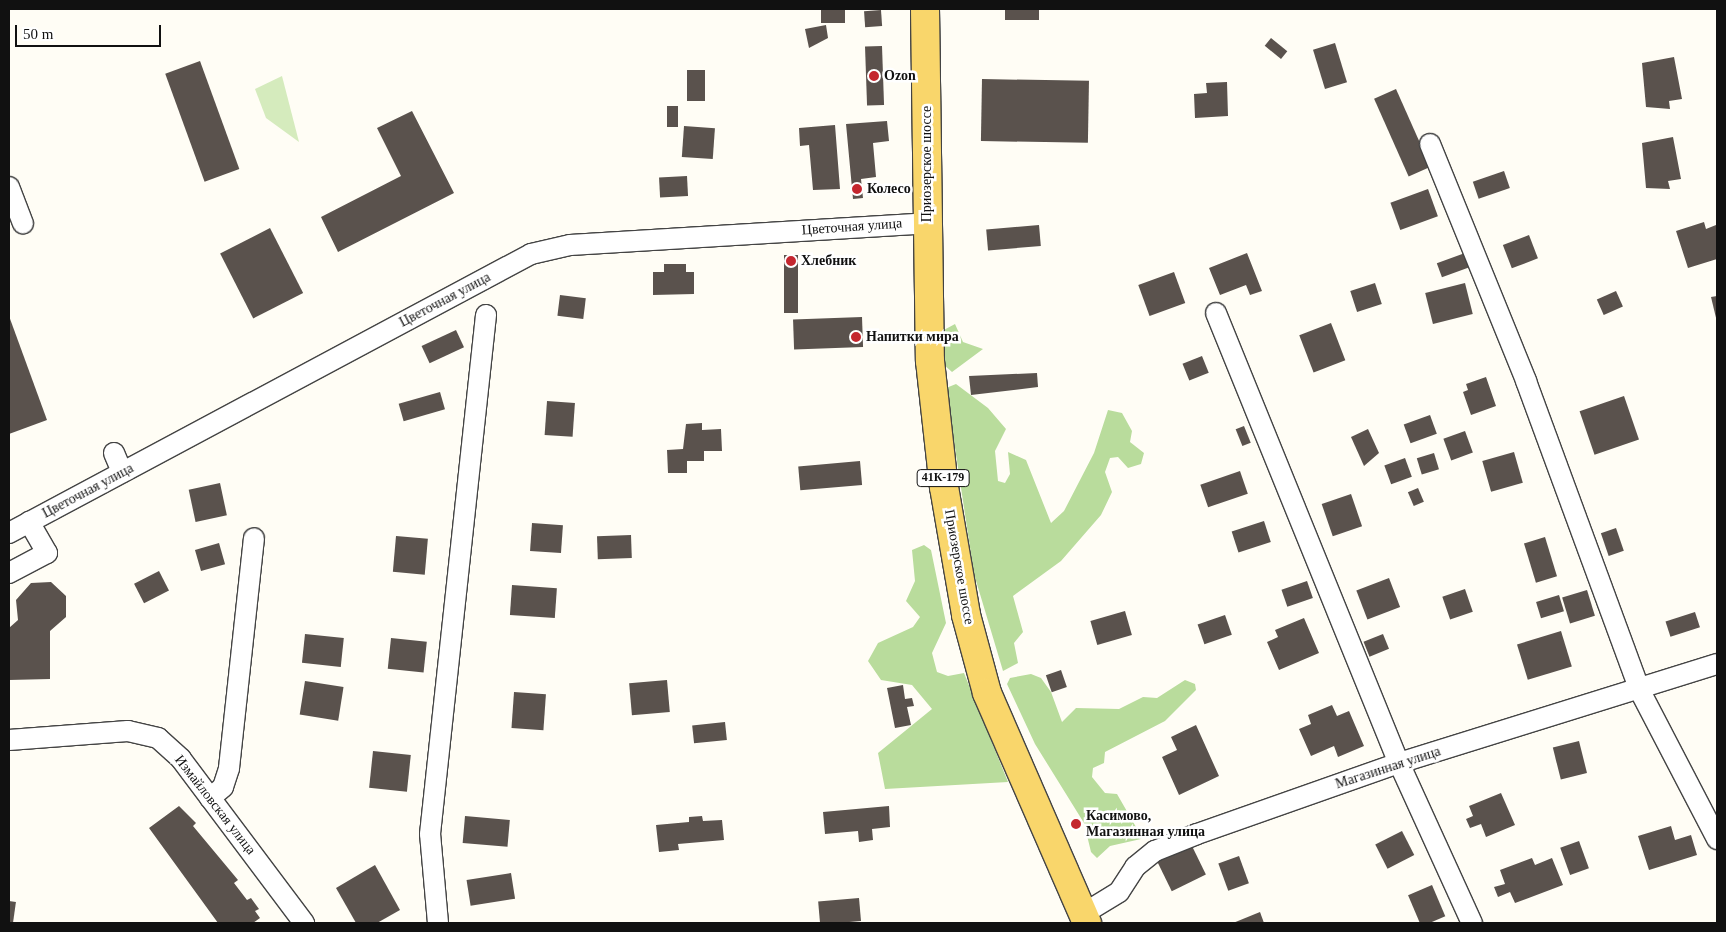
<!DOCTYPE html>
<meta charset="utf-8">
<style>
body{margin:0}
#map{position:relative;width:1726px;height:932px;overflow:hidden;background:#fffdf5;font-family:"Times New Roman",serif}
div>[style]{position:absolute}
.green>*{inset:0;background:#d5ebbd}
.forest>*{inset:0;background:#b9dc9c}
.building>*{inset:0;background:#5a524d;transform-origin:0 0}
.roads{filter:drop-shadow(1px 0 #444) drop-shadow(-1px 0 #444) drop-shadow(0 1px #444) drop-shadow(0 -1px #444)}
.street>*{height:20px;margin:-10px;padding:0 10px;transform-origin:10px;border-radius:10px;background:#fff}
.primary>*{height:28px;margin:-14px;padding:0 14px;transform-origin:14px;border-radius:14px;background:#f9d66b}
.dots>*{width:14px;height:14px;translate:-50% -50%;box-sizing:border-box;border:2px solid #fff;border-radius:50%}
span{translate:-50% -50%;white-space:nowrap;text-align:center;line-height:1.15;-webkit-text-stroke:5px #fff;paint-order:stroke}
.shield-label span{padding:1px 4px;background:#fff;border:1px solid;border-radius:4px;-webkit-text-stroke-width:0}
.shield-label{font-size:12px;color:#111;font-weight:700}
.poi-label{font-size:14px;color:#111;font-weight:700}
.left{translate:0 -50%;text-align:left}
.street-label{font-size:14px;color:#111}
.frame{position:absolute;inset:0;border:10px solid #111;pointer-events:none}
.scale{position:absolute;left:15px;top:25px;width:146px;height:22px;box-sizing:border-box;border:2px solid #111;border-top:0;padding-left:6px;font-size:15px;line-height:18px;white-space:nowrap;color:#111;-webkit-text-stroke:4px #fff;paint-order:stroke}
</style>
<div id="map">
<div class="green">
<i style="clip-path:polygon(282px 76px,299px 142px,266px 118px,255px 89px)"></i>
</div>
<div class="forest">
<i style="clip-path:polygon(955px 324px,963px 342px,983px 349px,952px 372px,943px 364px,942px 331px)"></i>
<i style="clip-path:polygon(956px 384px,988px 408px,1006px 429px,995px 451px,998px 481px,1005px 483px,1010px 474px,1008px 452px,1026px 460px,1051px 523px,1064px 511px,1094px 453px,1108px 410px,1122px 413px,1132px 431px,1130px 442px,1144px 453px,1141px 464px,1128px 468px,1118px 457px,1110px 458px,1105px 472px,1112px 492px,1101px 515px,1061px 561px,1013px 596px,1023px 632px,1014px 643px,1018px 663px,1003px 671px,974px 574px,946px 388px)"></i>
<i style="clip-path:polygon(924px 545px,931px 550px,946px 623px,932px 653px,937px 672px,948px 676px,964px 673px,1008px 782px,885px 789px,878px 753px,932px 709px,912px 685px,881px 680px,868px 661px,878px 643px,913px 627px,920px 617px,906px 601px,915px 581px,912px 550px)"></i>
<i style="clip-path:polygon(1031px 674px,1041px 678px,1051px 692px,1062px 722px,1076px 708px,1119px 709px,1143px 697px,1157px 698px,1185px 680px,1195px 684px,1196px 690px,1165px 721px,1105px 752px,1104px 763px,1093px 768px,1092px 777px,1105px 793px,1117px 794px,1136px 827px,1146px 828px,1141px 839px,1110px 846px,1097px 858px,1091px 852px,1084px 823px,1035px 744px,1007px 684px,1010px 678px)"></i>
</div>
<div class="building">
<i style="left:821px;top:9px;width:24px;height:14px"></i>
<i style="left:1005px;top:9px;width:34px;height:11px"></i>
<i style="left:881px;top:10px;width:16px;height:17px;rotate:86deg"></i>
<i style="clip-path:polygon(826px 25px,828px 38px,809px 48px,805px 29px)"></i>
<i style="left:1271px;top:38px;width:21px;height:10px;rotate:39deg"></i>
<i style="left:1335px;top:43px;width:41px;height:23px;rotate:73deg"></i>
<i style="left:882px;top:46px;width:59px;height:17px;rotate:88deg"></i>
<i style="clip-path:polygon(1674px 57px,1682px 99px,1669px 101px,1670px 109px,1646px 107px,1642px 63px)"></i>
<i style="left:200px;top:61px;width:115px;height:37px;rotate:70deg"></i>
<i style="left:687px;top:70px;width:18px;height:31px"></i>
<i style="left:982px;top:79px;width:107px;height:62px;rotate:1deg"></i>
<i style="clip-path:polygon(1227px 82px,1228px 116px,1195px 118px,1194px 94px,1207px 93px,1206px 83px)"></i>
<i style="left:1396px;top:89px;width:85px;height:24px;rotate:66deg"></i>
<i style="left:667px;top:106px;width:11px;height:21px"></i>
<i style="clip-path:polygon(412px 111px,454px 193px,338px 252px,321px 217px,401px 176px,377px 128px)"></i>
<i style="clip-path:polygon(887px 121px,889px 141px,873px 143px,876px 177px,861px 179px,863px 198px,853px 199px,846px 124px)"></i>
<i style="clip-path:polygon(835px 125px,840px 189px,813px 190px,809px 145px,800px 146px,799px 128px)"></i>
<i style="left:684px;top:126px;width:31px;height:31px;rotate:4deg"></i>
<i style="clip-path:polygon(1673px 137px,1681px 179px,1668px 181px,1670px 189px,1646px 188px,1642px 143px)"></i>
<i style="left:1504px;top:171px;width:18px;height:33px;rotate:71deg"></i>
<i style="left:687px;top:176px;width:20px;height:28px;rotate:87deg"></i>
<i style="left:1428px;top:189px;width:29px;height:40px;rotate:70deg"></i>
<i style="clip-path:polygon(1704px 222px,1706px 229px,1716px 225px,1717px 259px,1688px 268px,1676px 231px)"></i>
<i style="left:1039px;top:225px;width:21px;height:53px;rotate:85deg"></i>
<i style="left:270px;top:228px;width:73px;height:56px;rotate:63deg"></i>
<i style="left:1529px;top:235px;width:25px;height:28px;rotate:69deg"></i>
<i style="clip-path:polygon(1247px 253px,1262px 291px,1250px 295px,1246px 285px,1220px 295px,1209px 268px)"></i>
<i style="left:1465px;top:253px;width:15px;height:30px;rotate:70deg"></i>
<i style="left:784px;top:255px;width:14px;height:58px"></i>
<i style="clip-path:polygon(664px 264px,686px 264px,686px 272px,694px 272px,694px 294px,653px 295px,653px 272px,664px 272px)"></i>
<i style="left:1174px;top:272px;width:33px;height:38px;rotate:70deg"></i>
<i style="left:1375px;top:283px;width:22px;height:26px;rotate:72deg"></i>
<i style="left:1465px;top:283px;width:32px;height:41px;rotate:76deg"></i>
<i style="left:1616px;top:291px;width:17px;height:21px;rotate:66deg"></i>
<i style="left:560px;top:295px;width:26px;height:21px;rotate:7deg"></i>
<i style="clip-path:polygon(1717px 296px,1717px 322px,1711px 297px)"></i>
<i style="clip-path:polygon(9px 316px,47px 420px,9px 434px)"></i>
<i style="left:862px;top:317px;width:30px;height:69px;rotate:88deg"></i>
<i style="left:1331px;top:323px;width:40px;height:34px;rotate:69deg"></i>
<i style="left:456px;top:330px;width:19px;height:38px;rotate:65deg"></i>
<i style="left:1202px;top:356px;width:18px;height:21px;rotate:68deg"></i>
<i style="clip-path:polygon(1037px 373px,1038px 387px,971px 395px,969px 376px)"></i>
<i style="clip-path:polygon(1486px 377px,1496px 406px,1471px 415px,1463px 392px,1468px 390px,1466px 384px)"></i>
<i style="left:440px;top:392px;width:18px;height:43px;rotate:74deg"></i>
<i style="left:1624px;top:396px;width:46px;height:47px;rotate:71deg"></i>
<i style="left:547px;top:401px;width:28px;height:34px;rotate:4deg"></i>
<i style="left:1430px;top:415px;width:20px;height:28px;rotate:70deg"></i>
<i style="clip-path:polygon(702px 423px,702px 430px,721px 429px,722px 451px,704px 451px,704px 461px,687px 461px,687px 473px,668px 473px,667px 450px,683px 449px,686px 424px)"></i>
<i style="left:1244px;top:426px;width:18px;height:9px;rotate:68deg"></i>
<i style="clip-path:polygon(1368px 429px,1379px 453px,1364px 466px,1351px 437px)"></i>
<i style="left:1465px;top:431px;width:23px;height:23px;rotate:70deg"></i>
<i style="left:1514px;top:452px;width:32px;height:33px;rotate:74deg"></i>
<i style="left:1434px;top:453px;width:17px;height:18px;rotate:73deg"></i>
<i style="left:1405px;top:458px;width:20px;height:22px;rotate:70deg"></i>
<i style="left:860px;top:461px;width:24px;height:62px;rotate:85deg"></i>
<i style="left:1240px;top:471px;width:24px;height:42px;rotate:71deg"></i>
<i style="left:220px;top:483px;width:33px;height:32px;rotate:78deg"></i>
<i style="left:1418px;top:488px;width:15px;height:11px;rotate:67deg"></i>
<i style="left:1351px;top:494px;width:34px;height:31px;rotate:71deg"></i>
<i style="left:1264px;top:521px;width:22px;height:34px;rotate:72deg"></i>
<i style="left:532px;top:523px;width:31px;height:28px;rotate:4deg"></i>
<i style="left:1616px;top:528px;width:24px;height:16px;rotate:71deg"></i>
<i style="left:631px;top:535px;width:23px;height:34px;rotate:88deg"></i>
<i style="left:396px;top:536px;width:32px;height:36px;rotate:5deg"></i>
<i style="left:1545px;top:537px;width:41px;height:22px;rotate:73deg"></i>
<i style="left:219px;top:543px;width:22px;height:25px;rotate:74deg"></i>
<i style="left:159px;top:571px;width:22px;height:28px;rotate:63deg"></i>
<i style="left:1389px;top:578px;width:31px;height:35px;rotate:69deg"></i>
<i style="left:1307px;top:581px;width:18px;height:27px;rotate:71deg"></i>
<i style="clip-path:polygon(51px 582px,66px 596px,66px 617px,50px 631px,50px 679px,9px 680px,9px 628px,18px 620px,16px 600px,31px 583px)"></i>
<i style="left:512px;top:585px;width:45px;height:30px;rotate:4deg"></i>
<i style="left:1465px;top:589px;width:24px;height:24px;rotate:71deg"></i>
<i style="left:1587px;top:590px;width:27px;height:26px;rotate:73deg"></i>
<i style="left:1559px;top:595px;width:17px;height:24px;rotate:73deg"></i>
<i style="left:1125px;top:611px;width:25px;height:36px;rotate:74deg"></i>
<i style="left:1695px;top:612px;width:16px;height:31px;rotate:72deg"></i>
<i style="left:1225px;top:615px;width:21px;height:29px;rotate:71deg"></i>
<i style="clip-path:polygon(1304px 618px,1319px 653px,1279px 670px,1267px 642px,1278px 637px,1275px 630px)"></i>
<i style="left:1561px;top:631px;width:37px;height:46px;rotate:73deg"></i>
<i style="left:305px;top:634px;width:39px;height:29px;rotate:6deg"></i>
<i style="left:1383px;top:634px;width:16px;height:21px;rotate:68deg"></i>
<i style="left:391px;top:638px;width:36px;height:31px;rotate:6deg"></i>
<i style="left:1061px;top:670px;width:18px;height:16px;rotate:71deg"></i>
<i style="left:667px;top:680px;width:32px;height:38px;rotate:85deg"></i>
<i style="left:305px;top:681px;width:39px;height:34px;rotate:9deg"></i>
<i style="clip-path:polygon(903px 685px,905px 699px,912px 698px,914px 706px,907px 707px,911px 725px,895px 728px,887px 688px)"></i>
<i style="left:514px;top:692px;width:32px;height:36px;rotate:4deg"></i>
<i style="clip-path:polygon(1332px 705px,1337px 716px,1349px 711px,1364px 746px,1338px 757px,1334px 746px,1311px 756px,1299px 729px,1311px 724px,1308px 715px)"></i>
<i style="left:725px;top:722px;width:18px;height:33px;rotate:84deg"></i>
<i style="clip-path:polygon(1196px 725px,1219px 776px,1179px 795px,1162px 757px,1177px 750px,1171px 737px)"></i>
<i style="left:1579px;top:741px;width:33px;height:27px;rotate:76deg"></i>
<i style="left:373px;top:751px;width:38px;height:37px;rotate:6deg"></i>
<i style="clip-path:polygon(1501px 793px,1515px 825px,1486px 837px,1481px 824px,1470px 828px,1466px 819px,1473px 816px,1469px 806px)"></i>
<i style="clip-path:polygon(179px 806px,196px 823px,193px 826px,238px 880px,234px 883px,247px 900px,251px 898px,259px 909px,255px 911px,260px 918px,253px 923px,218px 923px,149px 828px)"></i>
<i style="clip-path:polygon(889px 806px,890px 827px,872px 829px,873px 840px,859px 842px,858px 831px,825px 834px,823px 812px)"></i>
<i style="left:465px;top:816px;width:45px;height:27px;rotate:5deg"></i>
<i style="clip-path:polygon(702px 816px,703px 821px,722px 820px,724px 840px,678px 844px,679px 850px,659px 852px,656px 825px,689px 822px,689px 817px)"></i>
<i style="clip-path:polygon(1671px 826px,1675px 840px,1691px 835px,1697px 855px,1649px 870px,1638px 836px)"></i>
<i style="left:1402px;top:831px;width:27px;height:30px;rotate:63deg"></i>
<i style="left:1579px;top:841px;width:29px;height:20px;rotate:70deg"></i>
<i style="left:1191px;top:844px;width:34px;height:38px;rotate:64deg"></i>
<i style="left:1239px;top:856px;width:29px;height:22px;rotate:70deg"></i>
<i style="clip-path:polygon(1532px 858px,1535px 865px,1552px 858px,1563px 885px,1515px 903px,1510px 892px,1498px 897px,1494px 887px,1505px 884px,1500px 870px)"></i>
<i style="clip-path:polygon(375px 865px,400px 910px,377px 923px,356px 923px,336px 888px)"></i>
<i style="left:511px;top:873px;width:26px;height:45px;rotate:81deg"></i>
<i style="left:1432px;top:885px;width:34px;height:26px;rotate:67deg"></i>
<i style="left:859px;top:898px;width:23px;height:41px;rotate:85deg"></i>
<i style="left:9px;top:901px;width:7px;height:22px;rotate:8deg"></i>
<i style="clip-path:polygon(1260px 912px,1264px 923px,1233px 923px)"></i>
</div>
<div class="roads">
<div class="street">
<i style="left:1430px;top:144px;width:256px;rotate:67.9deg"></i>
<i style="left:1526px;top:381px;width:330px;rotate:69.8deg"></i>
<i style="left:1640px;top:691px;width:167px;rotate:62.5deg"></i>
<i style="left:9px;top:187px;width:39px;rotate:69deg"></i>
<i style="left:1216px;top:313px;width:486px;rotate:67.9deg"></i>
<i style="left:1399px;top:763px;width:176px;rotate:65.5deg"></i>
<i style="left:114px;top:453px;width:21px;rotate:67deg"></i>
<i style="left:9px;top:533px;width:592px;rotate:-28.12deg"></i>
<i style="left:531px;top:254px;width:40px;rotate:-13deg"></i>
<i style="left:570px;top:245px;width:358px;rotate:-3.5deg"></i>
<i style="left:9px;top:573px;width:43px;rotate:-27.8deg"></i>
<i style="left:47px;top:553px;width:36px;rotate:-120deg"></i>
<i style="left:9px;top:740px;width:119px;rotate:-4.3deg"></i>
<i style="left:128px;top:731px;width:31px;rotate:13deg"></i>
<i style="left:158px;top:738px;width:31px;rotate:42deg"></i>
<i style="left:181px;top:759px;width:205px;rotate:53.1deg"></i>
<i style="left:210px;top:798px;width:17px;rotate:-40deg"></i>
<i style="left:223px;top:787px;width:20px;rotate:-72deg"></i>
<i style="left:229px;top:768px;width:231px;rotate:-83.8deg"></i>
<i style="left:1083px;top:914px;width:42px;rotate:-31.4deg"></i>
<i style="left:1119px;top:892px;width:30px;rotate:-57deg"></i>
<i style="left:1135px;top:867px;width:26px;rotate:-39deg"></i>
<i style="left:1155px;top:851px;width:45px;rotate:-22deg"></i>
<i style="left:1197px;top:834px;width:214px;rotate:-19.4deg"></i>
<i style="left:1399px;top:763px;width:333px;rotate:-17.3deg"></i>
<i style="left:438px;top:923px;width:89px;rotate:-95.1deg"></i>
<i style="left:430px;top:834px;width:522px;rotate:-83.84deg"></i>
</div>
<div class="primary">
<i style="left:925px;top:9px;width:352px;rotate:89.2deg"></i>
<i style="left:930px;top:361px;width:127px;rotate:83.7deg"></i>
<i style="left:944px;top:487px;width:130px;rotate:80.2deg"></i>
<i style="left:966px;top:615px;width:81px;rotate:74.9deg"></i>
<i style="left:987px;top:693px;width:251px;rotate:66.5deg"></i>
</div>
</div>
<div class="dots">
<i style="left:874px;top:76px;background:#c4262e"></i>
<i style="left:857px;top:189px;background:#c4262e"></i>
<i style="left:791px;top:261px;background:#c4262e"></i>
<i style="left:856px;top:337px;background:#c4262e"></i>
<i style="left:1076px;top:824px;background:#c4262e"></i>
</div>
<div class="shield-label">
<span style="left:943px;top:478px">41К-179</span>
</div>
<div class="poi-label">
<span class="left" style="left:884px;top:76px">Ozon</span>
<span class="left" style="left:867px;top:189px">Колесо</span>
<span class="left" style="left:801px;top:261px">Хлебник</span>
<span class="left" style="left:866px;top:337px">Напитки мира</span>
<span class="left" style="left:1086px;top:824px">Касимово,<br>Магазинная улица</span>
</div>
<div class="street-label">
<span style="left:927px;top:164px;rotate:-90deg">Приозерское шоссе</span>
<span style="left:852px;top:227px;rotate:-4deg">Цветочная улица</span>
<span style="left:445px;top:300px;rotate:-28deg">Цветочная улица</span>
<span style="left:88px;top:491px;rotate:-28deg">Цветочная улица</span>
<span style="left:959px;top:567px;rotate:80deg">Приозерское шоссе</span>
<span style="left:1388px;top:768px;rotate:-18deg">Магазинная улица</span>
<span style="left:215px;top:805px;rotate:52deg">Измайловская улица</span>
</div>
<div class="frame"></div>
<div class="scale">50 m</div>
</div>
